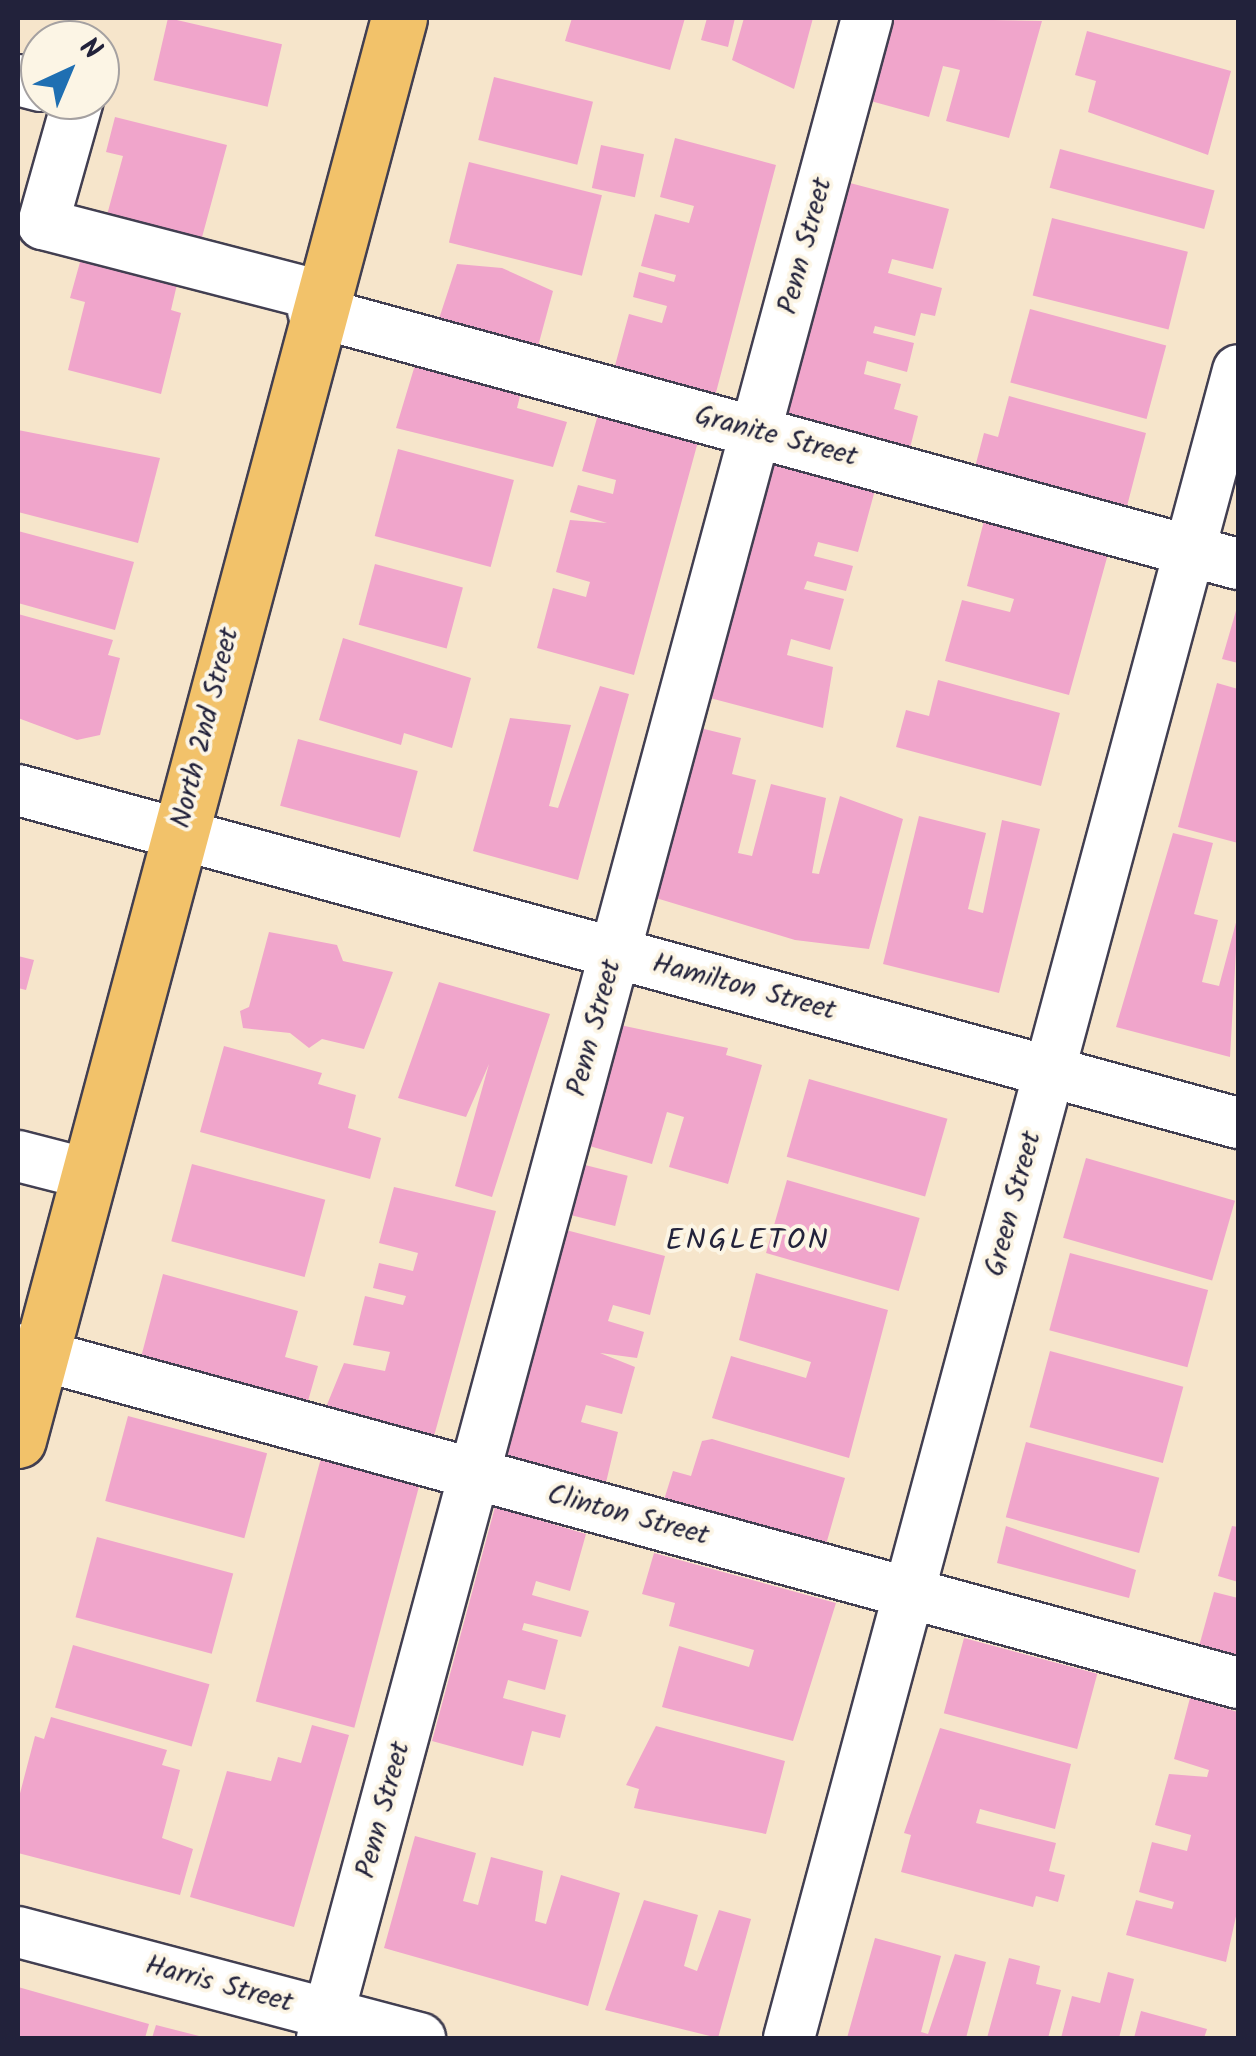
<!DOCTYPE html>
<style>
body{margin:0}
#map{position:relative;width:1256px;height:2056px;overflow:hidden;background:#f6e5cb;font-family:Kalam,sans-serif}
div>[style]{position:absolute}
.building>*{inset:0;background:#f0a5cb;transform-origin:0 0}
.roads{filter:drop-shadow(2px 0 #423f51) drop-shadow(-2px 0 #423f51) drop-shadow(0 2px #423f51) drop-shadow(0 -2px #423f51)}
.minor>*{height:50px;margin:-25px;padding:0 25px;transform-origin:25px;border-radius:25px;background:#fff}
.major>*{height:55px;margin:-27.5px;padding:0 27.5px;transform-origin:27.5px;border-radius:27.5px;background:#f2c26a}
span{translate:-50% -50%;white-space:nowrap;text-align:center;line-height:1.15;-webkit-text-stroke:8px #fcf5e5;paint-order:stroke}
.street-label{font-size:28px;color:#22223b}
.neighbourhood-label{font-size:30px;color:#22223b;letter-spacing:2.5px}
.frame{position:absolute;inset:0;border:20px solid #22223b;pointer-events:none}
.north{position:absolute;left:20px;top:20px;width:100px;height:100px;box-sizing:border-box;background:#fcf5e5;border:2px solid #a5a1a1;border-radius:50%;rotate:44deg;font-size:28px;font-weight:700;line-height:40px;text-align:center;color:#22223b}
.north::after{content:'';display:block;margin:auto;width:35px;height:45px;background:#1f6fb2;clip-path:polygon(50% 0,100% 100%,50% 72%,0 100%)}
</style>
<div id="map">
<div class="building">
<i style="left:168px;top:18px;width:117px;height:64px;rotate:13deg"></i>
<i style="clip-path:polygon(572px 18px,685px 18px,670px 70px,565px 41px)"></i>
<i style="clip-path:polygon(707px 18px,735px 18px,728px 47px,701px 40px)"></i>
<i style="clip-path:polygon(744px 18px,813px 18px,794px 89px,732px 60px)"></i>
<i style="clip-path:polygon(890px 18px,1042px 21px,1009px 138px,946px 121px,960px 70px,952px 68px,943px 66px,929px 117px,867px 100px)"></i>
<i style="clip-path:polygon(1087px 31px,1231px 71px,1208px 155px,1088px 112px,1096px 81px,1075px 75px)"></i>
<i style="left:494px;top:77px;width:102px;height:65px;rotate:14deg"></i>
<i style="clip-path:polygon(115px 117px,227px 145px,201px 241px,107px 215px,123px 156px,106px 152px)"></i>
<i style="clip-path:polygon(675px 138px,776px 165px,714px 400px,613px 373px,629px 314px,662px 323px,667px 306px,633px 297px,639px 272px,674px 282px,676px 275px,641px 266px,655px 214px,689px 223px,694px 206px,660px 197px)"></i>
<i style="left:601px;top:145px;width:44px;height:44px;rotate:12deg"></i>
<i style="left:1060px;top:149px;width:160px;height:40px;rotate:15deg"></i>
<i style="left:469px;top:162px;width:137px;height:83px;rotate:14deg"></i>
<i style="clip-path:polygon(850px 183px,949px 209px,933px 269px,892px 259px,888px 273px,942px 288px,935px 316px,921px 313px,915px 336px,875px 326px,873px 333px,914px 343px,907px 372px,867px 361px,864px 374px,901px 384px,894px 409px,918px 416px,909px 452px,786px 419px)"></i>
<i style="left:1052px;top:218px;width:140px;height:80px;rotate:14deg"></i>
<i style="clip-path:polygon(82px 255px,178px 280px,171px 310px,181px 313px,161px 394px,68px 370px,85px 302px,70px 298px)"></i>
<i style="clip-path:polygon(457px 264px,502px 268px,553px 291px,537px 350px,434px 334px)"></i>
<i style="left:1030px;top:309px;width:141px;height:76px;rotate:15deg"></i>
<i style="clip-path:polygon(415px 365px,520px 396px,517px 408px,567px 422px,553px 467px,396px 428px)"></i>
<i style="clip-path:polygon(1009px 396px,1146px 433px,1126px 510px,974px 471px,984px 433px,998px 437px)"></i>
<i style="clip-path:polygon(599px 411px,699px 438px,634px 675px,537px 648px,553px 588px,586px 597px,588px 589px,590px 582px,556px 572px,570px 520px,607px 523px,570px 512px,578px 485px,613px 494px,616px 480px,582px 471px)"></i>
<i style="clip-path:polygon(18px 430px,160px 458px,138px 543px,18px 512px)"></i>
<i style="left:398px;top:449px;width:120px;height:90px;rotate:15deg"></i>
<i style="clip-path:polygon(774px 462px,875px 490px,858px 552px,818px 542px,814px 556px,853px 566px,846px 591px,807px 581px,804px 589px,844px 599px,830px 650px,791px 639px,787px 655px,833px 667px,823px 728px,710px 698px)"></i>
<i style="clip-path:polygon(984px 521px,1108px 554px,1069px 695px,945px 661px,962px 600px,1010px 612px,1014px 599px,967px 586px)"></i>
<i style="clip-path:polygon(18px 531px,134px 562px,115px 630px,18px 603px)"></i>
<i style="left:375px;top:564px;width:91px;height:63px;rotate:15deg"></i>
<i style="clip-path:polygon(1238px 604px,1238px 663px,1222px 659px)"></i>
<i style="clip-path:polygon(18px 614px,113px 640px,108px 655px,120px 658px,100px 735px,77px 740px,18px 718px)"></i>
<i style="clip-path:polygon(343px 638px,471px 678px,452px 748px,404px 733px,401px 745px,319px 720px)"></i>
<i style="clip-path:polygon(938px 680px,1060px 713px,1041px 786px,896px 747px,906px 710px,929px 716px)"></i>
<i style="clip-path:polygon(1217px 683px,1238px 689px,1238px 843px,1178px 827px)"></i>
<i style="clip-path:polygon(600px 686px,629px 694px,578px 880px,473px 851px,510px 718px,571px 725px,549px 806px,558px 808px)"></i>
<i style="clip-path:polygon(700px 728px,741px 738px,732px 774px,756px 780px,738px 853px,752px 856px,771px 784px,826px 798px,812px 873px,819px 874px,840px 796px,903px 819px,869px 949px,795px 940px,656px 898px)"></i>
<i style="left:298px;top:739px;width:124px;height:69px;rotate:15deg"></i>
<i style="clip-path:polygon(919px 816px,986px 833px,968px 909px,983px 913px,1002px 820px,1040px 829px,999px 993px,883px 964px)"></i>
<i style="clip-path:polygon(1173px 833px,1213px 843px,1194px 914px,1218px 920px,1202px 982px,1219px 986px,1238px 915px,1230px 1057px,1116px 1027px)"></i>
<i style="clip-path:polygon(269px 932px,337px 945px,343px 961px,393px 972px,364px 1049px,322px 1039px,309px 1048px,290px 1033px,243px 1028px,240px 1011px,249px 1007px)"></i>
<i style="clip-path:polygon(18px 956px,34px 960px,26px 990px,18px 988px)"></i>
<i style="clip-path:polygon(439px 982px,550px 1014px,492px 1197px,455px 1186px,489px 1064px,466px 1117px,398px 1098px)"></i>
<i style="clip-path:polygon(620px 1025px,728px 1048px,726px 1055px,762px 1065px,728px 1184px,669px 1167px,684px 1117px,667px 1112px,652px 1164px,586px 1145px)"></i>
<i style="clip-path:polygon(224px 1046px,322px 1073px,318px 1084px,356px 1095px,348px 1128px,381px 1138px,370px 1179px,200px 1132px)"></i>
<i style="left:809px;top:1079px;width:144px;height:81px;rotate:16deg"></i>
<i style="left:1086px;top:1158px;width:155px;height:83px;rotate:16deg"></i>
<i style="left:192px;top:1164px;width:138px;height:80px;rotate:15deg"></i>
<i style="left:585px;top:1165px;width:44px;height:52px;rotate:14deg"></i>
<i style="left:787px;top:1180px;width:138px;height:76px;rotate:16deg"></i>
<i style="clip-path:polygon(394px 1187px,496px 1211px,431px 1447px,322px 1417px,344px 1363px,385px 1371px,390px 1352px,353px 1345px,365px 1296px,403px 1305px,406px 1296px,373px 1288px,379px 1263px,413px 1271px,418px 1253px,379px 1243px)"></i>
<i style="clip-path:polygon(566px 1230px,665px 1256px,650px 1315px,613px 1305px,608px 1321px,644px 1332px,637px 1358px,600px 1353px,635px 1367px,622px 1414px,586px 1405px,581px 1422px,618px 1432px,604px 1491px,504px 1465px)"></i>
<i style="left:1070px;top:1253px;width:143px;height:80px;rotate:15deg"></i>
<i style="clip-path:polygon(756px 1273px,888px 1310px,849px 1458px,712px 1418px,731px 1356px,806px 1378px,811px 1362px,739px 1340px)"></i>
<i style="clip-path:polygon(163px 1274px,298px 1311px,285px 1357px,318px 1366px,306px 1408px,140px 1361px)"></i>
<i style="left:1050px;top:1351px;width:138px;height:79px;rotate:15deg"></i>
<i style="left:128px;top:1416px;width:144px;height:88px;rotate:15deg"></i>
<i style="clip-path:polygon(712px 1439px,845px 1478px,825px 1548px,663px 1503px,673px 1471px,691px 1476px,702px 1441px)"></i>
<i style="left:1026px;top:1442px;width:138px;height:78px;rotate:15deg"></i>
<i style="left:321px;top:1458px;width:102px;height:252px;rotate:15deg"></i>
<i style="clip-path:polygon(495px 1507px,586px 1534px,570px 1591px,536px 1581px,532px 1595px,589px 1611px,581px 1637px,524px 1623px,522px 1630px,558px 1640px,545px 1690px,508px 1680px,503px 1698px,566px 1715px,560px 1738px,532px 1731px,523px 1766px,432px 1741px)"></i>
<i style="clip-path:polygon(1006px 1526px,1136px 1570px,1129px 1598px,997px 1563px)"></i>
<i style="clip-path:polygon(1232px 1526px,1238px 1527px,1238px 1582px,1218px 1576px)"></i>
<i style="left:97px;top:1537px;width:141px;height:83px;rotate:15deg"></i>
<i style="clip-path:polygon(654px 1553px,836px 1603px,793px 1741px,662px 1707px,679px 1646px,749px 1667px,754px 1650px,669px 1626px,675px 1603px,642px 1594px)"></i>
<i style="clip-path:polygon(1214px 1592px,1238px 1598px,1238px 1661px,1198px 1650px)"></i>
<i style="left:964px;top:1638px;width:138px;height:78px;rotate:15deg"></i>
<i style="left:73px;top:1645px;width:142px;height:65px;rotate:16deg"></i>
<i style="clip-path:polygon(1190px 1698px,1238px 1712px,1238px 1907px,1226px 1962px,1126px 1935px,1136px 1900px,1172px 1909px,1174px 1902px,1139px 1892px,1152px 1842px,1187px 1851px,1191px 1835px,1155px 1825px,1169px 1774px,1207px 1777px,1209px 1770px,1174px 1759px)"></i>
<i style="clip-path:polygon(51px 1717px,167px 1750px,162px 1765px,180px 1770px,162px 1838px,193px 1849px,180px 1895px,18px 1853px,18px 1801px,35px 1736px,44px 1739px)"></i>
<i style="clip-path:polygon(312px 1725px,349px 1735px,294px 1927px,190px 1897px,227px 1771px,271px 1781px,278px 1757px,301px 1763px)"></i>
<i style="clip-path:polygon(656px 1726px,785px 1761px,766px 1834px,634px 1808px,639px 1789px,626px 1785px)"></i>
<i style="clip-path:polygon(940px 1728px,1071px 1764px,1055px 1829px,980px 1809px,976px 1823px,1056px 1843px,1049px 1871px,1065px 1875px,1058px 1902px,1036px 1896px,1033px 1907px,901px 1872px,911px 1835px,904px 1833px)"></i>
<i style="clip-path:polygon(415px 1836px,476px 1853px,463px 1901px,478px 1905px,491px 1857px,543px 1871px,535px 1921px,546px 1924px,561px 1875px,620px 1893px,588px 2006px,384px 1948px)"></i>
<i style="clip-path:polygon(644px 1900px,698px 1915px,684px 1966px,697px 1971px,719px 1910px,751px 1919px,718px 2038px,605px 2010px)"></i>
<i style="clip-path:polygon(875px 1938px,941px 1956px,921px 2032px,928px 2034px,955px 1954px,986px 1962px,966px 2038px,847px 2038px)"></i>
<i style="clip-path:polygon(1009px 1958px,1040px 1966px,1036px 1984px,1061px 1990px,1048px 2038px,987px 2038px)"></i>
<i style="clip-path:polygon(1108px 1972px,1134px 1979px,1119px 2038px,1061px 2038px,1072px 1996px,1100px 2003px)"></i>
<i style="clip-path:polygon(18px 1987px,149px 2024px,145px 2038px,18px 2038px)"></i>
<i style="clip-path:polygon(1141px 2011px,1207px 2029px,1204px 2038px,1134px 2038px)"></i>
<i style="clip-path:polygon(156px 2025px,203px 2037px,203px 2038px,152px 2038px)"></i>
</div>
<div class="roads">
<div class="minor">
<i style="left:18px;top:80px;width:23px;rotate:15deg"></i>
<i style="left:78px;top:100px;width:129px;rotate:105.8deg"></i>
<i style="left:43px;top:224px;width:284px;rotate:14.5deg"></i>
<i style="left:313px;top:311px;width:959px;rotate:15.3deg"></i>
<i style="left:18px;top:790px;width:1265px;rotate:15.27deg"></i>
<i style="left:18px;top:1156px;width:72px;rotate:14.4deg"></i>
<i style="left:18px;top:1349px;width:1265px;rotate:15.31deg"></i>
<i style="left:18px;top:1932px;width:416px;rotate:14.8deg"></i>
<i style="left:322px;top:2038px;width:2092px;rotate:-74.9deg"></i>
<i style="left:789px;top:2038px;width:1727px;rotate:-74.93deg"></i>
</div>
<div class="major">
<i style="left:18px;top:1440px;width:1472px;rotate:-75deg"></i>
</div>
</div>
<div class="street-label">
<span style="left:806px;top:246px;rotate:-75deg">Penn Street</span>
<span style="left:776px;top:437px;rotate:15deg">Granite Street</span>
<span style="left:206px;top:728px;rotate:-76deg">North 2nd Street</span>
<span style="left:744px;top:988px;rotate:15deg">Hamilton Street</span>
<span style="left:595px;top:1028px;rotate:-75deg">Penn Street</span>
<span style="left:1014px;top:1204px;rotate:-75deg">Green Street</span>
<span style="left:628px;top:1516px;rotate:15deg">Clinton Street</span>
<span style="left:384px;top:1810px;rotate:-75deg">Penn Street</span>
<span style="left:219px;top:1985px;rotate:15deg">Harris Street</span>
</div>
<div class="neighbourhood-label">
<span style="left:748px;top:1241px">ENGLETON</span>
</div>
<div class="frame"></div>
<div class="north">N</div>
</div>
